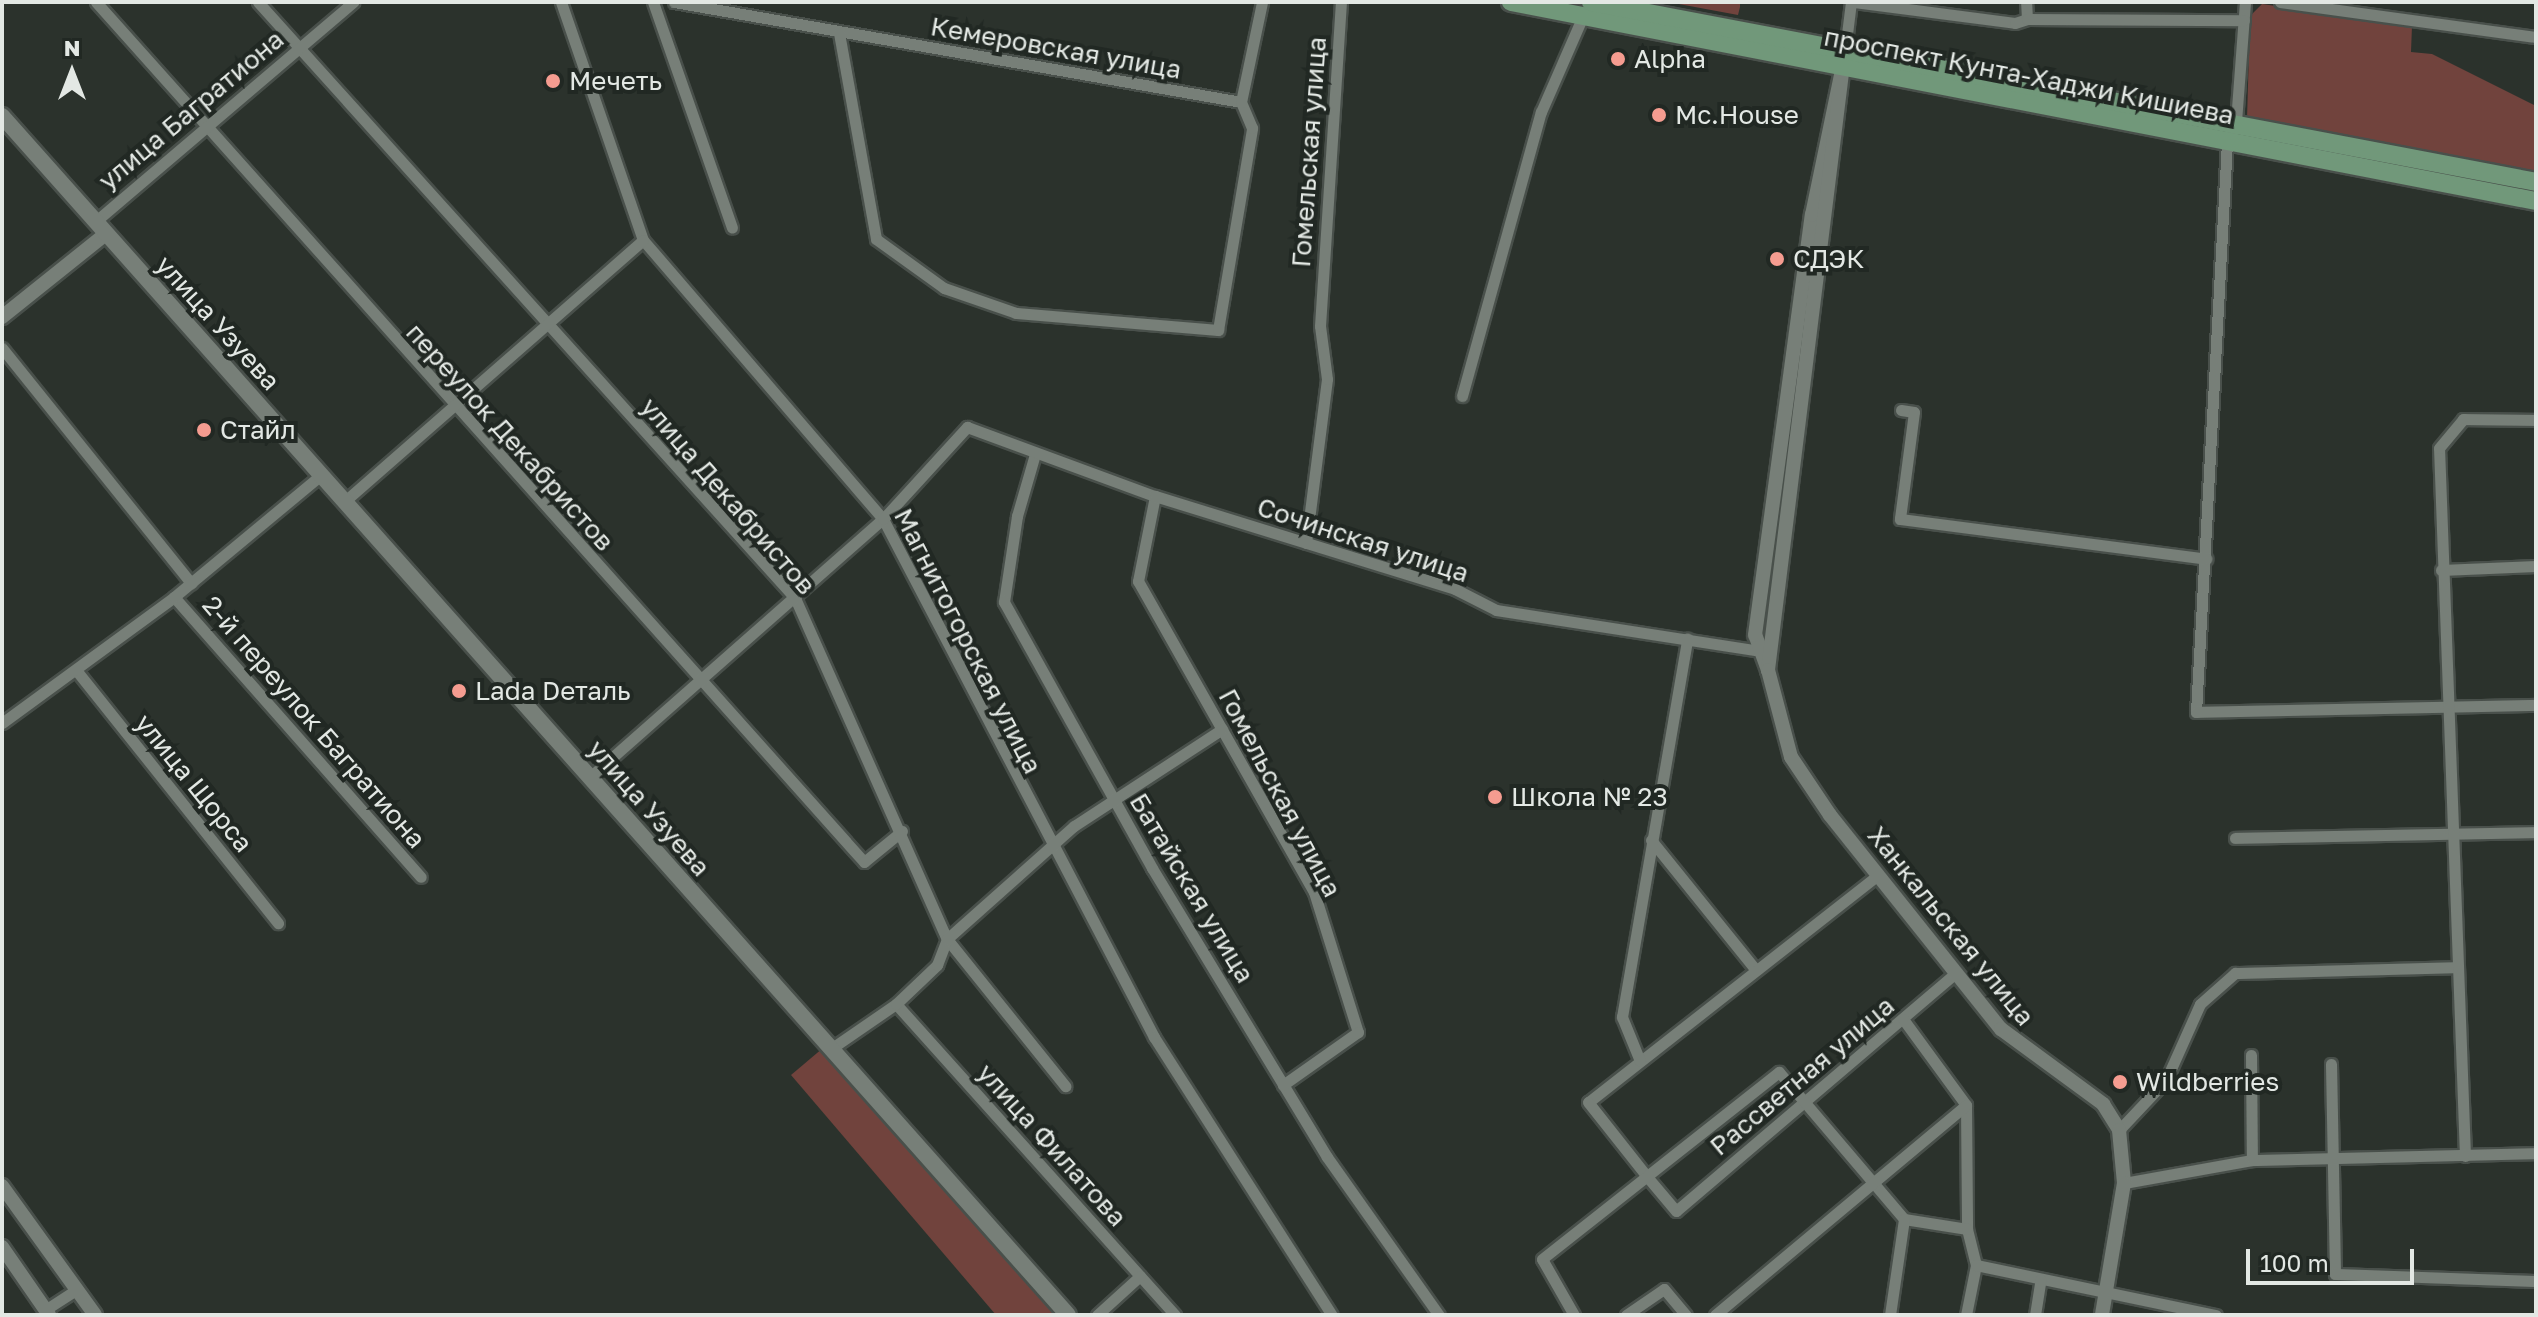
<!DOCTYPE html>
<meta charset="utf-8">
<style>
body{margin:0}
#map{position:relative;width:2538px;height:1317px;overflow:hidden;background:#2b322c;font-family:"Golos Text",sans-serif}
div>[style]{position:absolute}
.green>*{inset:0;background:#71433d}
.roads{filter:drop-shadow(2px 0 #49504b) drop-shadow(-2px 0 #49504b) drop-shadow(0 2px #49504b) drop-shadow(0 -2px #49504b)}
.minor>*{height:11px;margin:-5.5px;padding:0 5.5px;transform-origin:5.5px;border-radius:5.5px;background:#777f78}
.tertiary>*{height:14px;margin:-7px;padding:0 7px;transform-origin:7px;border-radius:7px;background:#777f78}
.secondary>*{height:16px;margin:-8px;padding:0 8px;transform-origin:8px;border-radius:8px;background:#777f78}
.primary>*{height:18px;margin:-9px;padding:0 9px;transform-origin:9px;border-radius:9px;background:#71987a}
.dots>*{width:22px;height:22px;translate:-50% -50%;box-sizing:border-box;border:4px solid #212823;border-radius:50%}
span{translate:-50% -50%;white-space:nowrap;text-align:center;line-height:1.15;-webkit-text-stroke:8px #212823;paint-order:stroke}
.street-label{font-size:26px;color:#e3e8e4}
.poi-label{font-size:26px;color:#e3e8e4}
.left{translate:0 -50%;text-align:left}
.frame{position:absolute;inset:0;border:4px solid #e3e8e4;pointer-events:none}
.north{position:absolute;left:32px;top:32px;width:80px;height:80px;-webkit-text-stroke:6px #212823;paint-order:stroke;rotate:0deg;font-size:22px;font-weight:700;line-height:32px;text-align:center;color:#e3e8e4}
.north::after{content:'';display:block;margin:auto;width:28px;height:36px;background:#e3e8e4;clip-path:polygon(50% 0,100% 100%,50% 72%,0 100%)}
.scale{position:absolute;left:2246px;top:1249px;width:168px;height:36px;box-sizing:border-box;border:4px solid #e3e8e4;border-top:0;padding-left:10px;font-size:24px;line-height:28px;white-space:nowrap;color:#e3e8e4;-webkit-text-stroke:6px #212823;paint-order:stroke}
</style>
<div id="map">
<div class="green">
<i style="clip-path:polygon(1668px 2px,1740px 2px,1740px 7px,1738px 15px)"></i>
<i style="clip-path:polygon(2262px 4px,2412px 26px,2411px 52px,2432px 54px,2536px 106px,2536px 175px,2247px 119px,2250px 16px)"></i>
<i style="clip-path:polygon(823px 1048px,1060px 1315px,996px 1315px,791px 1075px)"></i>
</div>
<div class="roads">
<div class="minor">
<i style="left:96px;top:2px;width:1153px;rotate:48.23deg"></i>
<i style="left:864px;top:862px;width:49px;rotate:-39.2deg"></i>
<i style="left:258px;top:2px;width:802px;rotate:47.98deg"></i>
<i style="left:795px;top:598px;width:373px;rotate:66deg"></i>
<i style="left:947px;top:939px;width:189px;rotate:51.2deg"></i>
<i style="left:561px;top:2px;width:252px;rotate:71deg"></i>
<i style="left:643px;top:240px;width:368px;rotate:49.3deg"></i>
<i style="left:883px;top:519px;width:585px;rotate:62.38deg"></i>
<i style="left:1154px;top:1037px;width:330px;rotate:57.4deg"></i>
<i style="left:653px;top:2px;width:239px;rotate:70.7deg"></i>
<i style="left:674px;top:2px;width:576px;rotate:10deg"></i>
<i style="left:1854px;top:2px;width:162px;rotate:7.4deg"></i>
<i style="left:2015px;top:23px;width:13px;rotate:-18deg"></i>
<i style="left:2027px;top:19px;width:17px;rotate:-93deg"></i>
<i style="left:2245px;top:2px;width:121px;rotate:94.3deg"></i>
<i style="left:2236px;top:123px;width:21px;rotate:115deg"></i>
<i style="left:2227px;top:142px;width:571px;rotate:93.11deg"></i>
<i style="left:2196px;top:712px;width:340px;rotate:-1.2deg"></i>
<i style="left:2280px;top:2px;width:258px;rotate:7.8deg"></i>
<i style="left:2027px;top:19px;width:217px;rotate:0.3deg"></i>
<i style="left:839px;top:33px;width:209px;rotate:79.8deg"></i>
<i style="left:876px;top:239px;width:84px;rotate:35.8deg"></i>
<i style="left:944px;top:288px;width:76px;rotate:19.1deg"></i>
<i style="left:1016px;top:313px;width:203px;rotate:4.8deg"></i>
<i style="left:1218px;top:330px;width:205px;rotate:-80.4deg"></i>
<i style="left:1252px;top:128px;width:28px;rotate:-113deg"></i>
<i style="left:1241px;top:102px;width:102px;rotate:-78.1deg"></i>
<i style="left:1845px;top:50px;width:48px;rotate:-82.9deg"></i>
<i style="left:96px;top:221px;width:338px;rotate:-40.4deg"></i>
<i style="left:2px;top:348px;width:302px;rotate:51.2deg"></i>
<i style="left:1462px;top:396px;width:295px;rotate:-74.5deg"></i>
<i style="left:1541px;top:112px;width:105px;rotate:-66.4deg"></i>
<i style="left:1901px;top:410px;width:13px;rotate:9deg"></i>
<i style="left:1914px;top:412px;width:108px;rotate:97.5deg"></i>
<i style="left:1900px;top:519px;width:309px;rotate:7.4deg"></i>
<i style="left:1035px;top:454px;width:65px;rotate:106.2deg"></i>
<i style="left:1017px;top:516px;width:87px;rotate:98.6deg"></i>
<i style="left:1004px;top:602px;width:304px;rotate:60.9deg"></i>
<i style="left:1152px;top:868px;width:338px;rotate:58.8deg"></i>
<i style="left:1327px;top:1157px;width:194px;rotate:54.7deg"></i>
<i style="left:1155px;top:496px;width:87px;rotate:101.3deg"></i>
<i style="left:1138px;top:581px;width:357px;rotate:60.5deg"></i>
<i style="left:1314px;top:892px;width:147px;rotate:72.6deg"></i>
<i style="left:1358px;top:1032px;width:92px;rotate:144.8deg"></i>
<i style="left:345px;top:501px;width:396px;rotate:-41.2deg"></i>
<i style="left:1306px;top:543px;width:165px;rotate:-82.7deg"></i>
<i style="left:1327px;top:379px;width:53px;rotate:-97.5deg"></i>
<i style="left:1320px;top:326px;width:325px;rotate:-86.3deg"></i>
<i style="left:2441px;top:570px;width:95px;rotate:-2.4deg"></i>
<i style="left:174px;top:597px;width:373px;rotate:48.6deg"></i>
<i style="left:76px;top:670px;width:324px;rotate:51.4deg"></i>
<i style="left:2px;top:723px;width:213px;rotate:-36.2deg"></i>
<i style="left:174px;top:597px;width:191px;rotate:-39.7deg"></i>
<i style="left:590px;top:777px;width:390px;rotate:-41.4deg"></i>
<i style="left:883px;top:519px;width:125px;rotate:-47.6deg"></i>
<i style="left:967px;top:427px;width:200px;rotate:20.2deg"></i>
<i style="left:1155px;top:496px;width:314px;rotate:17.2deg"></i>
<i style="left:1455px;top:589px;width:46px;rotate:27.1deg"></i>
<i style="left:1496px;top:610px;width:262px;rotate:8.8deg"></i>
<i style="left:2235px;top:838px;width:301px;rotate:-1.1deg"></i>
<i style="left:1651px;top:840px;width:167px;rotate:51.1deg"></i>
<i style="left:1878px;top:875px;width:368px;rotate:141.9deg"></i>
<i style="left:1588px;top:1102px;width:98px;rotate:51.6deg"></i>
<i style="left:1649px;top:1179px;width:42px;rotate:49.8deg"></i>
<i style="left:1676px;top:1211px;width:367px;rotate:-40.4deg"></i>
<i style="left:896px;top:1004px;width:418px;rotate:48.1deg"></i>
<i style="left:1903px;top:1019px;width:107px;rotate:53.8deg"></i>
<i style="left:1966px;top:1105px;width:124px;rotate:89.5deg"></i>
<i style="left:1967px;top:1229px;width:37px;rotate:76deg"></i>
<i style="left:1976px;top:1265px;width:51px;rotate:101.3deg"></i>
<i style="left:832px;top:1048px;width:78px;rotate:-34.5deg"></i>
<i style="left:896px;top:1004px;width:57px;rotate:-43.6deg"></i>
<i style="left:937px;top:965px;width:28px;rotate:-69deg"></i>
<i style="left:947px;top:939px;width:170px;rotate:-41.7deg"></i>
<i style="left:1074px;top:826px;width:177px;rotate:-33.2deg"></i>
<i style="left:2251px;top:1055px;width:105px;rotate:89.5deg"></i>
<i style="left:1640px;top:1061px;width:48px;rotate:-112.2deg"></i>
<i style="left:1622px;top:1017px;width:384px;rotate:-80.2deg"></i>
<i style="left:2331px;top:1064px;width:210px;rotate:88.9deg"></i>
<i style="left:2335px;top:1274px;width:201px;rotate:2deg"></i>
<i style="left:2119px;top:1130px;width:69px;rotate:-46.8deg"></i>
<i style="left:2166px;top:1080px;width:83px;rotate:-65.9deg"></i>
<i style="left:2200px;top:1004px;width:47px;rotate:-41.5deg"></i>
<i style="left:2235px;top:973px;width:222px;rotate:-1.5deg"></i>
<i style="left:2465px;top:1156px;width:708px;rotate:-92.1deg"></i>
<i style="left:2439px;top:448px;width:38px;rotate:-50deg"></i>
<i style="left:2463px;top:419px;width:73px;rotate:0.8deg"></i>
<i style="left:2124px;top:1183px;width:130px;rotate:-10.2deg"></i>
<i style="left:2252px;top:1160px;width:284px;rotate:-1.4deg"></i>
<i style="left:1976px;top:1265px;width:245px;rotate:11.8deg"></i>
<i style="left:45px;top:1310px;width:38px;rotate:-33deg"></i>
<i style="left:1097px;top:1315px;width:58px;rotate:-42.2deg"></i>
<i style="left:1574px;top:1315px;width:64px;rotate:-119.7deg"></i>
<i style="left:1542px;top:1259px;width:302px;rotate:-38.3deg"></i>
<i style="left:1779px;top:1072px;width:193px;rotate:49.6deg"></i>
<i style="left:1904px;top:1219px;width:64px;rotate:9deg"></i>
<i style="left:1626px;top:1315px;width:46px;rotate:-34.4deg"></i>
<i style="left:1664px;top:1289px;width:34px;rotate:50deg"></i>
<i style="left:1715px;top:1315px;width:327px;rotate:-39.9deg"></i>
<i style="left:1890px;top:1315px;width:97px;rotate:-81.7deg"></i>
<i style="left:2035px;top:1315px;width:36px;rotate:-81deg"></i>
</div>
<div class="tertiary">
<i style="left:2px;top:317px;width:134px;rotate:-38.7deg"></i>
<i style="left:1768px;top:670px;width:37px;rotate:-110deg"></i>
<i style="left:1755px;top:635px;width:424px;rotate:-82.3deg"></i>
<i style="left:1812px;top:215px;width:153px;rotate:-78.3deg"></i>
<i style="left:1843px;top:65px;width:610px;rotate:97.07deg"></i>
<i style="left:1768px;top:670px;width:90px;rotate:75.2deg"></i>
<i style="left:1791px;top:757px;width:70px;rotate:56.1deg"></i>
<i style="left:1830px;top:815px;width:274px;rotate:51.4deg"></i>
<i style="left:2001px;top:1029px;width:127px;rotate:36.3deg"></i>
<i style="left:2103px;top:1104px;width:31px;rotate:58deg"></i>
<i style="left:2119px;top:1130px;width:53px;rotate:84.6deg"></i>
<i style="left:2124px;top:1183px;width:134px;rotate:99.5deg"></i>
<i style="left:2px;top:1186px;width:159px;rotate:54.2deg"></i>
<i style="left:2px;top:1247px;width:83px;rotate:55.3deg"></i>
</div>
<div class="secondary">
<i style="left:2px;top:116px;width:1604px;rotate:48.36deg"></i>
</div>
<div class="primary">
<i style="left:1511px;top:2px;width:1044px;rotate:10.99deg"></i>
<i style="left:1591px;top:2px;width:962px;rotate:10.78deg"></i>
</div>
</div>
<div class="dots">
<i style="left:1618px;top:59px;background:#f59c90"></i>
<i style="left:553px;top:81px;background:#f59c90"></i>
<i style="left:1659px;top:115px;background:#f59c90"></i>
<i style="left:1777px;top:259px;background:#f59c90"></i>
<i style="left:204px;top:430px;background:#f59c90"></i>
<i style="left:459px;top:691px;background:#f59c90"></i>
<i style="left:1495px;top:797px;background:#f59c90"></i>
<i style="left:2120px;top:1082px;background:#f59c90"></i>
</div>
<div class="street-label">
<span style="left:1056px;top:48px;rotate:10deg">Кемеровская улица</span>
<span style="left:2029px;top:76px;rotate:11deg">проспект Кунта-Хаджи Кишиева</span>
<span style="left:191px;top:110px;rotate:-40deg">улица Багратиона</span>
<span style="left:1309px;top:152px;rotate:-86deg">Гомельская улица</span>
<span style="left:218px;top:323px;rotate:48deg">улица Узуева</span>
<span style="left:510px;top:437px;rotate:48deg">переулок Декабристов</span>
<span style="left:728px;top:496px;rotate:49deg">улица Декабристов</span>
<span style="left:1363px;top:540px;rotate:18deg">Сочинская улица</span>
<span style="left:968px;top:641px;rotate:63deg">Магнитогорская улица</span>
<span style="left:314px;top:722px;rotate:49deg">2-й переулок Багратиона</span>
<span style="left:194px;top:783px;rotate:51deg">улица Щорса</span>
<span style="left:1280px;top:793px;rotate:62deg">Гомельская улица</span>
<span style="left:649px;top:808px;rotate:49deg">улица Узуева</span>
<span style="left:1192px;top:888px;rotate:59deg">Батайская улица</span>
<span style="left:1951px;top:926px;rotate:51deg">Ханкальская улица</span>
<span style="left:1802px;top:1076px;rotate:-40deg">Рассветная улица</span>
<span style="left:1052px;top:1145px;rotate:48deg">улица Филатова</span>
</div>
<div class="poi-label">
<span class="left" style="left:1634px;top:59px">Alpha</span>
<span class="left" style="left:569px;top:81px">Мечеть</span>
<span class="left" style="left:1675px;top:115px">Mc.House</span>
<span class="left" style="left:1793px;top:259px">СДЭК</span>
<span class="left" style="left:220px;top:430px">Стайл</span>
<span class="left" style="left:475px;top:691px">Lada Dеталь</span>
<span class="left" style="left:1511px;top:797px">Школа № 23</span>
<span class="left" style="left:2136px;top:1082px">Wildberries</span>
</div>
<div class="frame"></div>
<div class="north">N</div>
<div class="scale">100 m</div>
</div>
